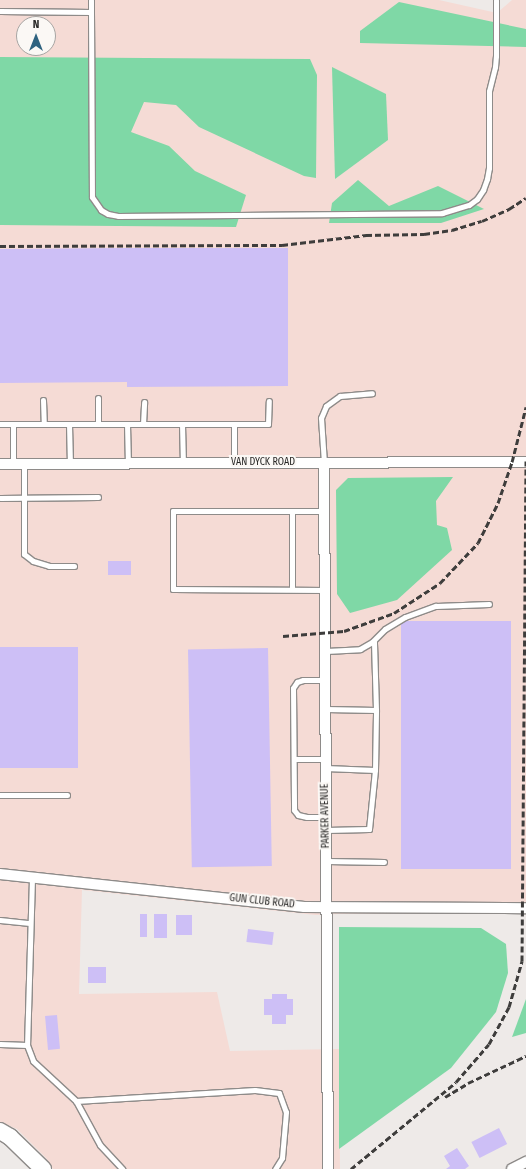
<!DOCTYPE html>
<style>
body{margin:0}
#map{position:relative;width:526px;height:1169px;overflow:hidden;background:#eeeae8;font-family:"Fira Sans Condensed",sans-serif}
div>[style]{position:absolute}
.industrial>*{inset:0;background:#f5dbd5}
.green>*{inset:0;background:#7fd8a6}
.building>*{inset:0;background:#cdbff6;transform-origin:0 0}
.roads{filter:drop-shadow(1px 0 #8e8b89) drop-shadow(-1px 0 #8e8b89) drop-shadow(0 1px #8e8b89) drop-shadow(0 -1px #8e8b89)}
.lane>*{height:5px;margin:-2.5px;padding:0 2.5px;transform-origin:2.5px;border-radius:2.5px;background:#fff}
.street>*{height:10px;margin:-5px;padding:0 5px;transform-origin:5px;border-radius:5px;background:#fff}
.primary>*{height:16px;margin:-8px;padding:0 8px;transform-origin:8px;border-radius:8px;background:#fff}
.rail>*{height:3px;margin-top:-1.5px;transform-origin:0;background:repeating-linear-gradient(90deg,#3e3d3c 0 6px,transparent 0 9px)}
span{translate:-50% -50%;white-space:nowrap;text-align:center;line-height:1.15;-webkit-text-stroke:4px #fbf8f5;paint-order:stroke}
.street-label{font-size:10px;color:#292827}
.north{position:absolute;left:16px;top:16px;width:40px;height:40px;box-sizing:border-box;background:#fbf8f5;border:1px solid #a7a5a3;border-radius:50%;rotate:0deg;font-size:11px;font-weight:700;line-height:16px;text-align:center;color:#292827}
.north::after{content:'';display:block;margin:auto;width:14px;height:18px;background:#2f627f;clip-path:polygon(50% 0,100% 100%,50% 72%,0 100%)}
</style>
<div id="map">
<div class="industrial">
<i style="clip-path:polygon(evenodd,0 0,439px 0,497px 13px,512px 0,526px 0,526px 913px,338px 914px,316px 915px,82px 890px,79px 994px,217px 992px,230px 1051px,339px 1049px,340px 1169px,53px 1169px,46px 1158px,17px 1129px,0 1122px,0 0,24px 24px,48px 24px,48px 48px,24px 48px,24px 24px)"></i>
</div>
<div class="green">
<i style="clip-path:polygon(399px 2px,526px 29px,526px 47px,360px 43px,360px 31px)"></i>
<i style="clip-path:polygon(0 57px,310px 59px,317px 75px,316px 178px,304px 176px,199px 127px,176px 105px,144px 102px,131px 132px,169px 146px,195px 171px,246px 195px,236px 227px,0 225px)"></i>
<i style="clip-path:polygon(332px 67px,386px 94px,388px 140px,335px 179px)"></i>
<i style="clip-path:polygon(358px 180px,389px 206px,438px 186px,484px 209px,441px 223px,329px 223px,332px 203px)"></i>
<i style="clip-path:polygon(453px 477px,436px 501px,437px 525px,447px 528px,452px 550px,397px 600px,350px 613px,337px 594px,336px 490px,348px 478px)"></i>
<i style="clip-path:polygon(339px 927px,481px 928px,506px 944px,508px 973px,496px 1012px,451px 1068px,339px 1149px)"></i>
<i style="clip-path:polygon(526px 999px,526px 1033px,512px 1037px)"></i>
</div>
<div class="building">
<i style="clip-path:polygon(126px 248px,288px 248px,288px 386px,127px 387px,127px 382px,0 383px,0 249px)"></i>
<i style="left:108px;top:561px;width:23px;height:14px"></i>
<i style="left:511px;top:621px;width:248px;height:110px;rotate:90deg"></i>
<i style="left:0;top:647px;width:78px;height:121px"></i>
<i style="left:268px;top:648px;width:218px;height:80px;rotate:89deg"></i>
<i style="left:140px;top:914px;width:7px;height:23px"></i>
<i style="left:154px;top:914px;width:13px;height:24px"></i>
<i style="left:176px;top:915px;width:16px;height:20px"></i>
<i style="left:248px;top:929px;width:26px;height:13px;rotate:7deg"></i>
<i style="left:88px;top:967px;width:18px;height:16px"></i>
<i style="clip-path:polygon(272px 994px,287px 994px,287px 999px,293px 999px,293px 1015px,286px 1015px,286px 1024px,272px 1024px,272px 1015px,264px 1015px,264px 999px,272px 999px)"></i>
<i style="left:57px;top:1015px;width:34px;height:12px;rotate:85deg"></i>
<i style="left:499px;top:1128px;width:18px;height:31px;rotate:63deg"></i>
<i style="clip-path:polygon(457px 1148px,469px 1166px,465px 1169px,446px 1169px,450px 1166px,444px 1156px)"></i>
</div>
<div class="roads">
<div class="lane">
<i style="left:0;top:11px;width:91px;rotate:0.6deg"></i>
<i style="left:91px;top:12px;width:12px;rotate:-90deg"></i>
<i style="left:91px;top:12px;width:185px;rotate:89.7deg"></i>
<i style="left:92px;top:197px;width:16px;rotate:55deg"></i>
<i style="left:101px;top:210px;width:8px;rotate:30deg"></i>
<i style="left:108px;top:214px;width:10px;rotate:11deg"></i>
<i style="left:118px;top:216px;width:324px;rotate:-0.5deg"></i>
<i style="left:442px;top:213px;width:28px;rotate:-17deg"></i>
<i style="left:469px;top:205px;width:10px;rotate:-37deg"></i>
<i style="left:477px;top:199px;width:11px;rotate:-56deg"></i>
<i style="left:483px;top:190px;width:12px;rotate:-70deg"></i>
<i style="left:487px;top:179px;width:11px;rotate:-80deg"></i>
<i style="left:489px;top:168px;width:77px;rotate:-90deg"></i>
<i style="left:489px;top:91px;width:25px;rotate:-76deg"></i>
<i style="left:495px;top:67px;width:11px;rotate:-85deg"></i>
<i style="left:496px;top:56px;width:56px;rotate:-90deg"></i>
<i style="left:43px;top:400px;width:24px;rotate:88deg"></i>
<i style="left:0;top:424px;width:268px"></i>
<i style="left:268px;top:424px;width:23px;rotate:-88deg"></i>
<i style="left:69px;top:424px;width:40px;rotate:88.6deg"></i>
<i style="left:98px;top:424px;width:26px;rotate:-90deg"></i>
<i style="left:127px;top:424px;width:40px;rotate:88.6deg"></i>
<i style="left:143px;top:424px;width:22px;rotate:-87deg"></i>
<i style="left:182px;top:424px;width:40px;rotate:88.6deg"></i>
<i style="left:234px;top:424px;width:39px;rotate:90deg"></i>
<i style="left:324px;top:463px;width:45px;rotate:-93.8deg"></i>
<i style="left:321px;top:418px;width:13px;rotate:-67deg"></i>
<i style="left:326px;top:406px;width:17px;rotate:-36deg"></i>
<i style="left:340px;top:396px;width:32px;rotate:-5deg"></i>
<i style="left:13px;top:464px;width:40px;rotate:-90deg"></i>
<i style="left:24px;top:464px;width:90px;rotate:90deg"></i>
<i style="left:24px;top:554px;width:11px;rotate:38deg"></i>
<i style="left:33px;top:561px;width:17px;rotate:17deg"></i>
<i style="left:49px;top:566px;width:25px"></i>
<i style="left:0;top:498px;width:98px;rotate:-0.6deg"></i>
<i style="left:292px;top:511px;width:78px;rotate:90deg"></i>
<i style="left:325px;top:511px;width:152px;rotate:180deg"></i>
<i style="left:173px;top:511px;width:78px;rotate:90deg"></i>
<i style="left:173px;top:589px;width:152px;rotate:0.4deg"></i>
<i style="left:326px;top:651px;width:34px;rotate:-3deg"></i>
<i style="left:360px;top:649px;width:14px;rotate:-30deg"></i>
<i style="left:372px;top:642px;width:18px;rotate:-45deg"></i>
<i style="left:385px;top:629px;width:23px;rotate:-31deg"></i>
<i style="left:405px;top:617px;width:33px;rotate:-20deg"></i>
<i style="left:436px;top:606px;width:53px;rotate:-2.2deg"></i>
<i style="left:326px;top:680px;width:23px;rotate:180deg"></i>
<i style="left:303px;top:680px;width:6px;rotate:162deg"></i>
<i style="left:297px;top:682px;width:7px;rotate:124deg"></i>
<i style="left:293px;top:688px;width:122px;rotate:89.5deg"></i>
<i style="left:294px;top:810px;width:6px;rotate:51deg"></i>
<i style="left:298px;top:815px;width:9px;rotate:13deg"></i>
<i style="left:307px;top:817px;width:19px"></i>
<i style="left:326px;top:709px;width:50px;rotate:1.1deg"></i>
<i style="left:294px;top:759px;width:31px"></i>
<i style="left:325px;top:768px;width:50px;rotate:2.3deg"></i>
<i style="left:0;top:795px;width:67px"></i>
<i style="left:326px;top:830px;width:43px;rotate:-1.3deg"></i>
<i style="left:369px;top:829px;width:59px;rotate:-84.2deg"></i>
<i style="left:375px;top:770px;width:60px;rotate:-89deg"></i>
<i style="left:376px;top:710px;width:69px;rotate:-91.7deg"></i>
<i style="left:327px;top:861px;width:57px;rotate:1deg"></i>
<i style="left:32px;top:878px;width:167px;rotate:91.7deg"></i>
<i style="left:27px;top:1045px;width:17px;rotate:69deg"></i>
<i style="left:33px;top:1061px;width:59px;rotate:42.9deg"></i>
<i style="left:76px;top:1101px;width:50px;rotate:61.4deg"></i>
<i style="left:100px;top:1145px;width:33px;rotate:47deg"></i>
<i style="left:0;top:920px;width:30px;rotate:6deg"></i>
<i style="left:0;top:1044px;width:27px;rotate:2deg"></i>
<i style="left:76px;top:1101px;width:179px;rotate:-3.5deg"></i>
<i style="left:255px;top:1090px;width:24px;rotate:7deg"></i>
<i style="left:279px;top:1093px;width:20px;rotate:70deg"></i>
<i style="left:286px;top:1112px;width:46px;rotate:95deg"></i>
<i style="left:282px;top:1158px;width:13px;rotate:122deg"></i>
</div>
<div class="street">
<i style="left:324px;top:463px;width:706px;rotate:89.68deg"></i>
<i style="left:0;top:464px;width:526px;rotate:-0.22deg"></i>
<i style="left:0;top:874px;width:306px;rotate:6.2deg"></i>
<i style="left:304px;top:907px;width:222px;rotate:0.3deg"></i>
<i style="left:512px;top:1169px;width:16px;rotate:-27deg"></i>
</div>
<div class="primary">
<i style="left:0;top:1131px;width:12px;rotate:31deg"></i>
<i style="left:10px;top:1137px;width:46px;rotate:44.1deg"></i>
</div>
</div>
<div class="rail">
<i style="left:0;top:246px;width:282px;rotate:-0.2deg"></i>
<i style="left:282px;top:245px;width:85px;rotate:-6.8deg"></i>
<i style="left:366px;top:235px;width:58px;rotate:-1deg"></i>
<i style="left:424px;top:234px;width:28px;rotate:-8deg"></i>
<i style="left:452px;top:230px;width:31px;rotate:-17deg"></i>
<i style="left:482px;top:221px;width:30px;rotate:-24deg"></i>
<i style="left:509px;top:209px;width:20px;rotate:-33deg"></i>
<i style="left:283px;top:636px;width:61px;rotate:-4.7deg"></i>
<i style="left:344px;top:631px;width:53px;rotate:-19.8deg"></i>
<i style="left:394px;top:613px;width:55px;rotate:-33.1deg"></i>
<i style="left:440px;top:583px;width:55px;rotate:-46.5deg"></i>
<i style="left:478px;top:543px;width:45px;rotate:-63.4deg"></i>
<i style="left:498px;top:503px;width:43px;rotate:-71.1deg"></i>
<i style="left:512px;top:462px;width:57px;rotate:-75.7deg"></i>
<i style="left:445px;top:1097px;width:27px;rotate:-31deg"></i>
<i style="left:468px;top:1083px;width:64px;rotate:-25deg"></i>
<i style="left:351px;top:1169px;width:136px;rotate:-39.6deg"></i>
<i style="left:456px;top:1082px;width:50px;rotate:-49deg"></i>
<i style="left:489px;top:1044px;width:42px;rotate:-61.6deg"></i>
<i style="left:509px;top:1007px;width:48px;rotate:-74.2deg"></i>
<i style="left:522px;top:961px;width:500px;rotate:-89.54deg"></i>
</div>
<div class="street-label">
<span style="left:263px;top:463px">VAN DYCK ROAD</span>
<span style="left:326px;top:816px;rotate:-91deg">PARKER AVENUE</span>
<span style="left:262px;top:902px;rotate:6deg">GUN CLUB ROAD</span>
</div>
<div class="north">N</div>
</div>
